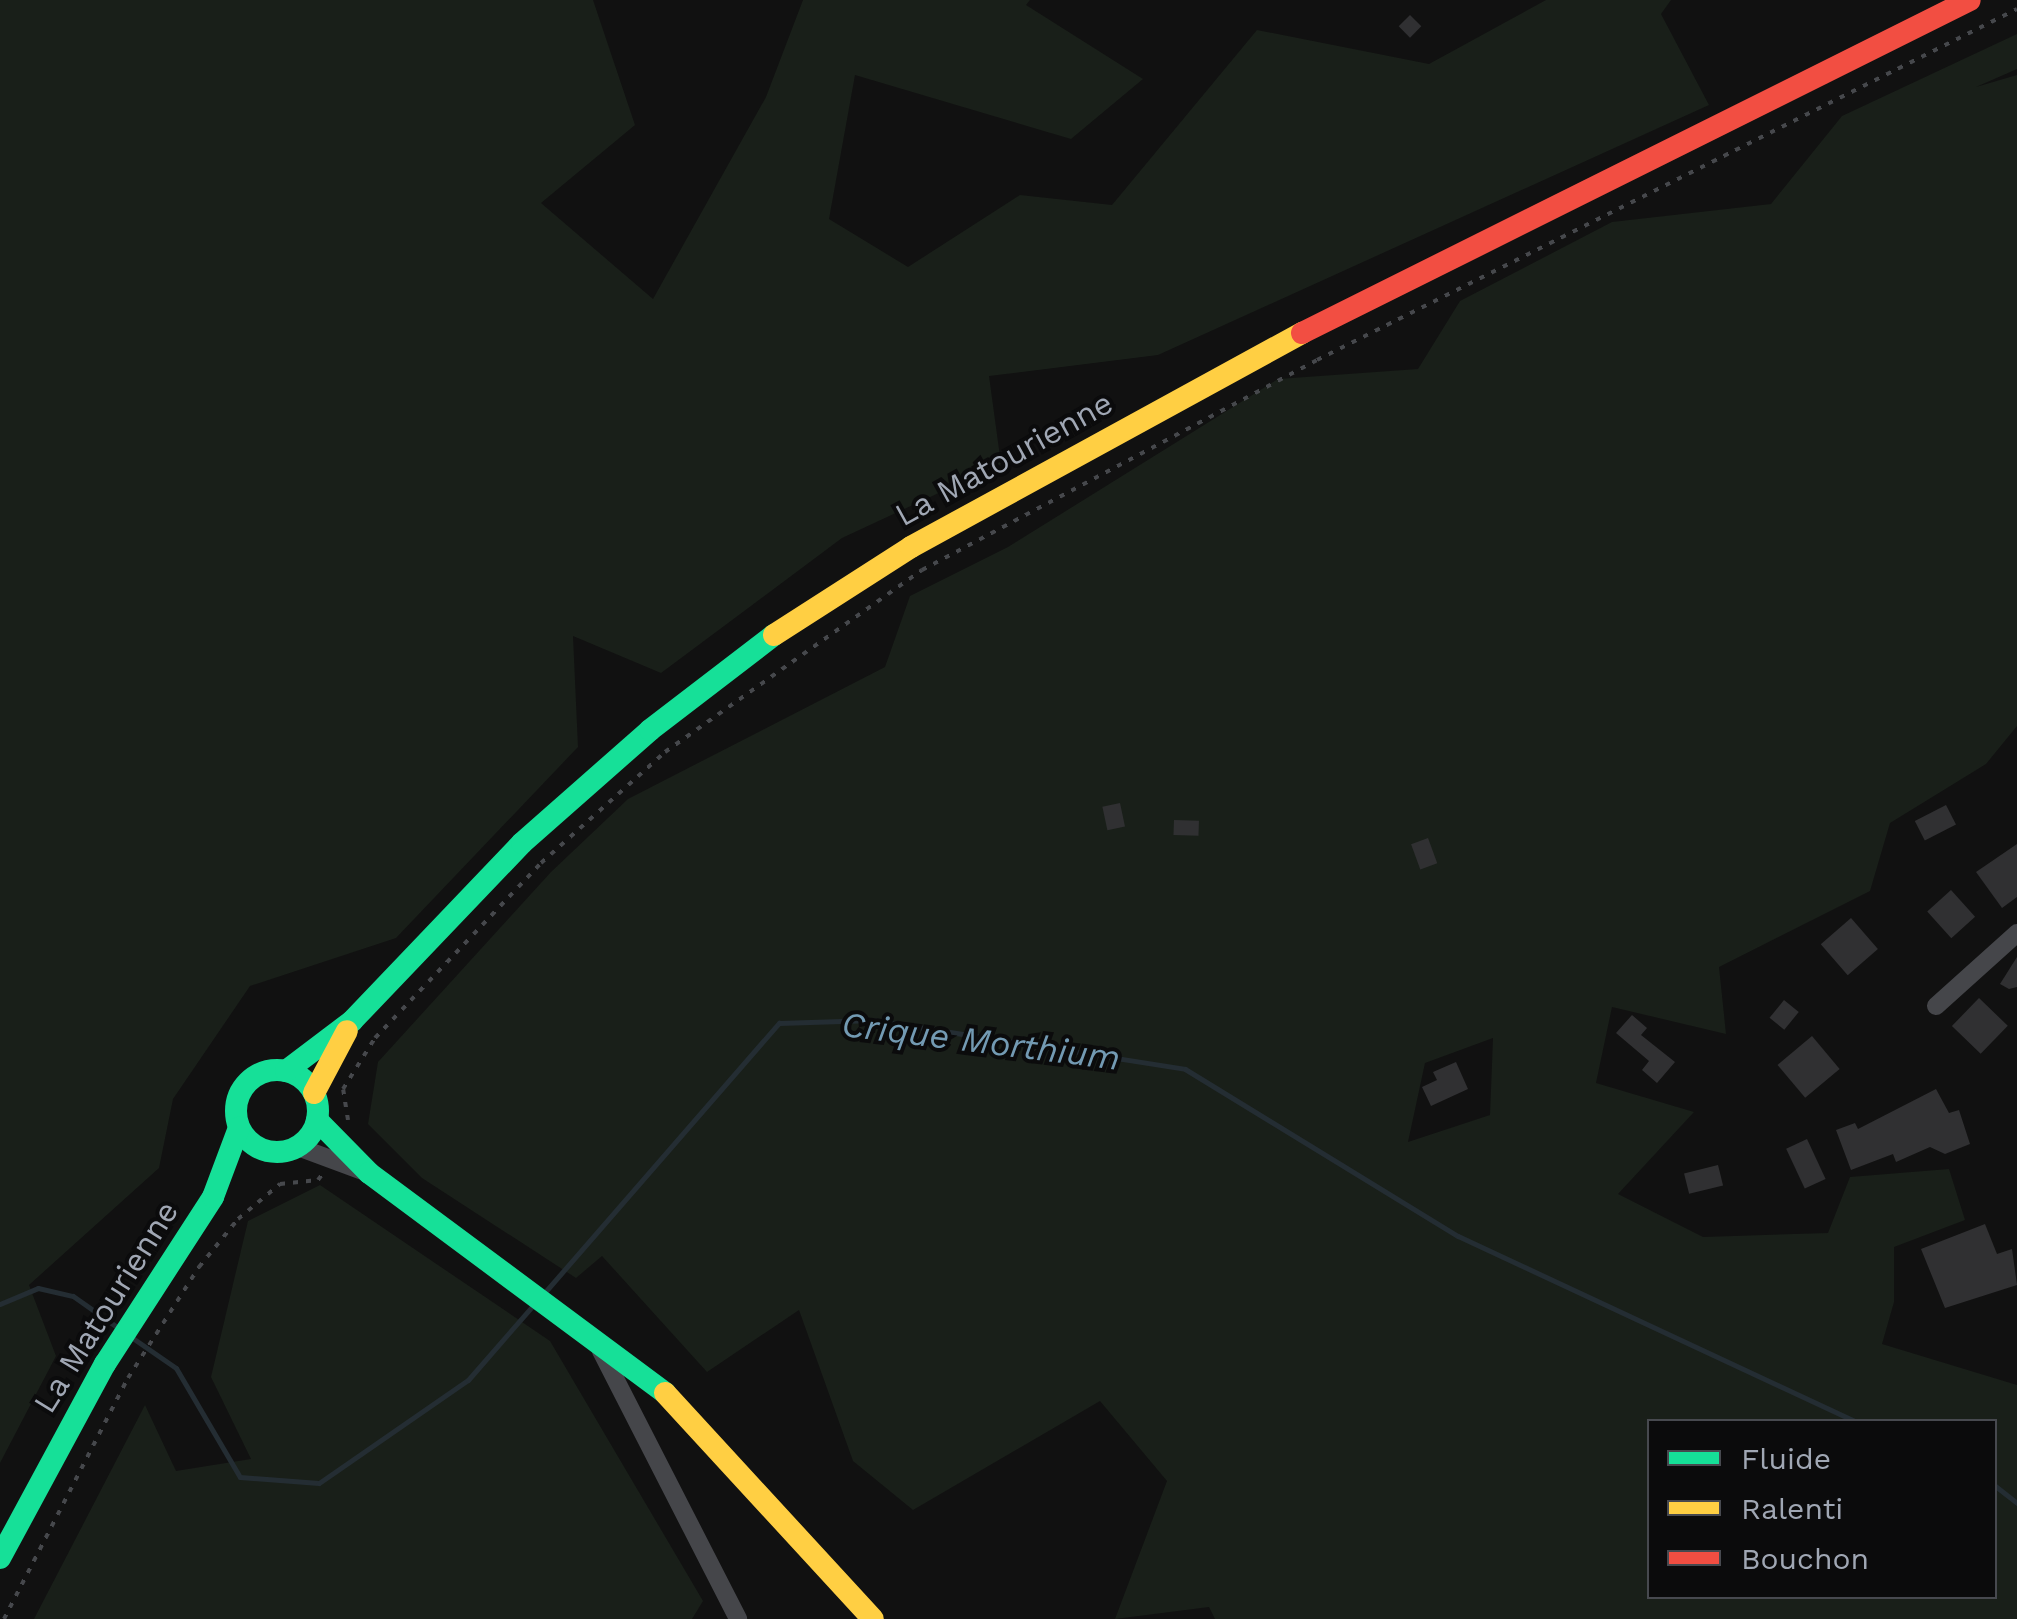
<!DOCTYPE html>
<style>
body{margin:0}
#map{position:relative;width:2017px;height:1619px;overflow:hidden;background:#111;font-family:"Work Sans",sans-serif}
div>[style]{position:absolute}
.green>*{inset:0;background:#191f19}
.stream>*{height:5px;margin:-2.5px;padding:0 2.5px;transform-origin:2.5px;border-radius:2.5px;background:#242d33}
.building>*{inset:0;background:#303032;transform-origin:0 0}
.path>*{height:4px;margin-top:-2px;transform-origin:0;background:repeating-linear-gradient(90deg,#46484c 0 5px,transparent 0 13px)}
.street>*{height:18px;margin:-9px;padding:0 9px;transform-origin:9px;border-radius:9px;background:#45464a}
.fast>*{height:22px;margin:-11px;padding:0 11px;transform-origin:11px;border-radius:11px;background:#16e098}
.fast>.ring{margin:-11px;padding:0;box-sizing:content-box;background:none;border:22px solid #16e098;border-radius:50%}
.slow>*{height:22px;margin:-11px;padding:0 11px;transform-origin:11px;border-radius:11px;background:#ffcf43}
.jam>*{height:22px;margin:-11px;padding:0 11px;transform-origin:11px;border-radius:11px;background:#f24e42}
span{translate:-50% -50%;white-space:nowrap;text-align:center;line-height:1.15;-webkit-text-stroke:8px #0b0b0c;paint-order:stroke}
.street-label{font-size:32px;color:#a0a7b4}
.water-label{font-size:35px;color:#739ab3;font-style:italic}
.legend{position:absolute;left:1647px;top:1419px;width:350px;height:180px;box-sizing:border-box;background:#0b0b0c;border:2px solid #47494f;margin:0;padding:12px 18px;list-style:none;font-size:30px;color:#a0a7b4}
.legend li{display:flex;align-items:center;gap:20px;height:50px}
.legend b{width:50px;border:2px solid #47494f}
</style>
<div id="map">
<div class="green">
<i style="clip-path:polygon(0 0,593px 0,635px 125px,541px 203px,653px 299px,766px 97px,803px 0,1030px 0,1026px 5px,1143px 79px,1071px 139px,855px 75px,829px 219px,908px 267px,1020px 195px,1112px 205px,1257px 30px,1429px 64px,1546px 0,1671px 0,1661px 14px,1709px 105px,1158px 355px,989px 376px,1001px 464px,842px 538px,661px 673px,573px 636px,578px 747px,396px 938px,250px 986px,173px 1099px,159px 1168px,29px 1285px,56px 1356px,0 1463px)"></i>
<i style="clip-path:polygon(evenodd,2017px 34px,2017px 69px,1976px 87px,2017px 75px,2017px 726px,1986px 764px,1890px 823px,1870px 891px,1719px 967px,1726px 1034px,1612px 1007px,1596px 1083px,1694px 1112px,1618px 1194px,1703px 1237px,1828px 1233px,1850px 1177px,1949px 1169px,1965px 1220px,1894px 1247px,1894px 1302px,1882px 1344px,2017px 1385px,2017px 1619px,1215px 1619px,1209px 1607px,1115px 1619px,1167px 1481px,1100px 1401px,913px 1510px,853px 1461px,799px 1310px,707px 1372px,602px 1256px,576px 1278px,422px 1178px,368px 1124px,378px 1062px,551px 872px,628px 799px,885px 667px,910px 596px,1008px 547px,1278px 379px,1418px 369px,1460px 301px,1612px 222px,1771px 204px,1842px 116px,2017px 34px,1493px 1038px,1490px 1115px,1408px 1142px,1425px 1063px,1493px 1038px,2017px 34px,1650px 1422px,1994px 1422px,1994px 1596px,1650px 1596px,1650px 1422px)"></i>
<i style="clip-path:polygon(320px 1185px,550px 1341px,703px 1601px,692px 1619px,34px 1619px,145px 1405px,176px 1471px,251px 1459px,211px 1377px,248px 1221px)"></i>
</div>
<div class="stream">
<i style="left:545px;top:1292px;width:357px;rotate:-49deg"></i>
<i style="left:779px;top:1023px;width:94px;rotate:-1.8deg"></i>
<i style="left:873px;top:1020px;width:316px;rotate:8.9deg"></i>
<i style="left:1185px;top:1069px;width:320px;rotate:31.5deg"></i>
<i style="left:1458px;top:1236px;width:440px;rotate:25deg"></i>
<i style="left:0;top:1304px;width:41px;rotate:-22.8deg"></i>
<i style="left:38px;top:1288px;width:36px;rotate:13deg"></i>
<i style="left:73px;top:1296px;width:54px;rotate:35.2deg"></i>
<i style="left:134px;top:1339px;width:51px;rotate:34.6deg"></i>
<i style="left:176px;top:1368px;width:126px;rotate:59.6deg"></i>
<i style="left:240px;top:1477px;width:79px;rotate:4.3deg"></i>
<i style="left:319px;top:1483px;width:181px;rotate:-34.7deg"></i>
<i style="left:468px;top:1380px;width:101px;rotate:-49deg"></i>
<i style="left:1994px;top:1485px;width:29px;rotate:38deg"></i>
</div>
<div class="building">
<i style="left:1410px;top:15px;width:16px;height:16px;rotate:45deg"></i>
<i style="left:1120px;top:803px;width:24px;height:18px;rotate:78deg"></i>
<i style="left:1946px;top:805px;width:22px;height:35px;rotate:63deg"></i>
<i style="left:1174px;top:820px;width:25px;height:15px;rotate:2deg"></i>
<i style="left:1428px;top:838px;width:27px;height:18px;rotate:70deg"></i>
<i style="clip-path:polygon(2017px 844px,2017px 897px,2002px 908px,1976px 872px)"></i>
<i style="left:1951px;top:890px;width:36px;height:32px;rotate:48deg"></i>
<i style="left:1851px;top:918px;width:41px;height:40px;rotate:49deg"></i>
<i style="clip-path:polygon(2017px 957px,2017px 987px,2009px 989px,2000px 984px)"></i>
<i style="left:1979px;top:998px;width:40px;height:39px;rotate:44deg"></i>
<i style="left:1784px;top:1000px;width:19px;height:23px;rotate:39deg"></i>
<i style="clip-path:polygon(1632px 1015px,1647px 1028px,1641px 1035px,1675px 1062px,1657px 1083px,1642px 1070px,1649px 1061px,1616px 1033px)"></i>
<i style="left:1812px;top:1036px;width:43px;height:45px;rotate:50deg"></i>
<i style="clip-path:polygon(1456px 1062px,1468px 1089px,1431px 1106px,1422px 1087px,1437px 1080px,1433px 1072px)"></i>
<i style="clip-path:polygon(1936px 1089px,1949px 1113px,1959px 1110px,1970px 1144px,1945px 1154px,1930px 1147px,1896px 1162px,1893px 1154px,1851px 1170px,1836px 1130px,1855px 1123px,1858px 1129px)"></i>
<i style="left:1807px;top:1139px;width:44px;height:23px;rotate:65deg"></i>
<i style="left:1718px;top:1165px;width:21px;height:35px;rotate:76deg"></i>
<i style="clip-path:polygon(1985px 1224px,1997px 1254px,2012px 1249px,2017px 1285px,1945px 1308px,1921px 1249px)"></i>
</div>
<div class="path">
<i style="left:348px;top:1120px;width:31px;rotate:-99deg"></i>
<i style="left:343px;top:1089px;width:60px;rotate:-57.9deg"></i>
<i style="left:375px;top:1038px;width:241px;rotate:-46.5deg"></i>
<i style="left:541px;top:863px;width:166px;rotate:-41.8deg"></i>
<i style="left:665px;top:752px;width:315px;rotate:-35.3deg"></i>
<i style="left:922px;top:570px;width:447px;rotate:-28deg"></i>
<i style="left:1317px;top:360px;width:783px;rotate:-26.63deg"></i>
<i style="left:4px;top:1619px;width:271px;rotate:-62.8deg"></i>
<i style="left:128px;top:1378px;width:132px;rotate:-57.4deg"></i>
<i style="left:199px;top:1267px;width:62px;rotate:-50.9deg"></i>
<i style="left:238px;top:1219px;width:55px;rotate:-39.8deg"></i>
<i style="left:280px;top:1184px;width:38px;rotate:-6deg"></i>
<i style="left:318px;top:1180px;width:10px;rotate:-53deg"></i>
</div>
<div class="street">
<i style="left:1936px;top:1006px;width:109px;rotate:-42deg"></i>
<i style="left:298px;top:1147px;width:69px;rotate:20.3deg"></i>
<i style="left:601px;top:1351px;width:301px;rotate:62.9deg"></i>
</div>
<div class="fast">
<i class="ring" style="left:236px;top:1070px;width:60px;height:60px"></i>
<i style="left:286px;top:1071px;width:83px;rotate:-37.1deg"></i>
<i style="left:352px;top:1021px;width:246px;rotate:-46.3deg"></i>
<i style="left:522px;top:843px;width:171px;rotate:-41.4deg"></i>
<i style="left:650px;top:730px;width:156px;rotate:-37.5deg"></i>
<i style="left:317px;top:1120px;width:74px;rotate:45.5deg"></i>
<i style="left:369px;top:1173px;width:369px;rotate:36.6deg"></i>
<i style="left:0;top:1558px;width:221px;rotate:-61.6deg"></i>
<i style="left:105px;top:1364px;width:199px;rotate:-57.1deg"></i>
<i style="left:213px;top:1197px;width:74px;rotate:-69.4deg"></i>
</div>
<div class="slow">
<i style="left:774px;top:635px;width:163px;rotate:-32.7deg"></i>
<i style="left:911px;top:547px;width:446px;rotate:-28.7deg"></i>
<i style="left:314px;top:1093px;width:70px;rotate:-62deg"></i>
<i style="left:665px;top:1393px;width:307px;rotate:47.4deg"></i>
</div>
<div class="jam">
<i style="left:1302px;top:333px;width:746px;rotate:-26.5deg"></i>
</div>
<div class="street-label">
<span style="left:1004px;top:459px;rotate:-29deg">La Matourienne</span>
<span style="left:106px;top:1307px;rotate:-58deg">La Matourienne</span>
</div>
<div class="water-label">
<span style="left:981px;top:1041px;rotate:7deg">Crique Morthium</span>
</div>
<ul class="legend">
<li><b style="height:12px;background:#16e098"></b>Fluide</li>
<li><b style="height:12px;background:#ffcf43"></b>Ralenti</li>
<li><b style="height:12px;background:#f24e42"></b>Bouchon</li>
</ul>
</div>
